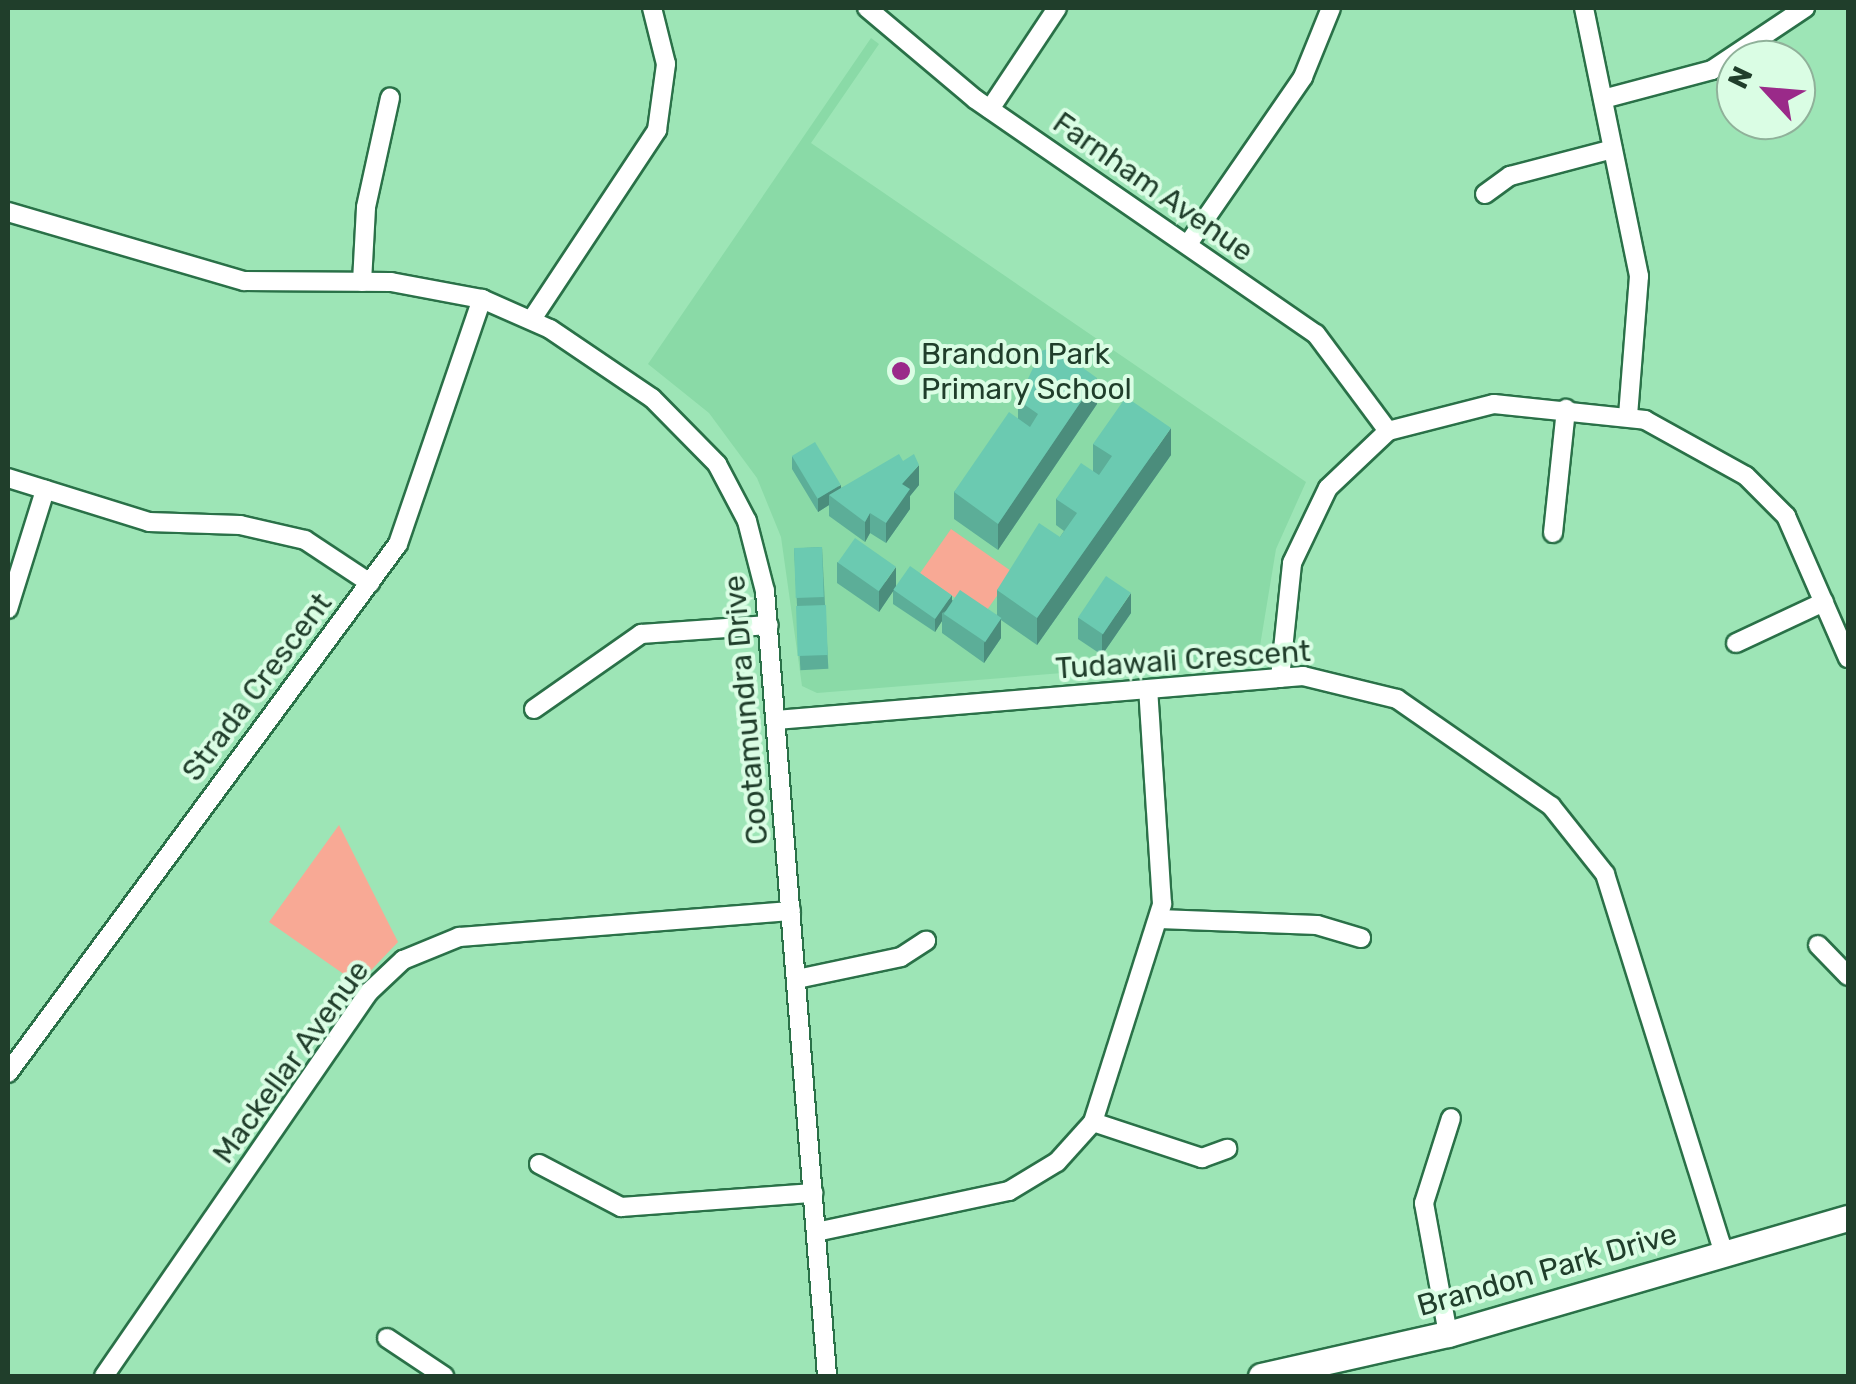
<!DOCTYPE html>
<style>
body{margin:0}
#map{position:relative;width:1856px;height:1384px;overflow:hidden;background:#9de5b6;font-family:Rubik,sans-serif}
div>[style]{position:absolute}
.built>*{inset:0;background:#8adaa7}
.green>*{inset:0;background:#f8a995;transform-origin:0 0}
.roads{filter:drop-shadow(2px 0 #2a7148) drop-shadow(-2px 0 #2a7148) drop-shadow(0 2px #2a7148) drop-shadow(0 -2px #2a7148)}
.street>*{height:18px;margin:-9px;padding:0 9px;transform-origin:9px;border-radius:9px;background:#fff}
.secondary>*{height:25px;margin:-12.5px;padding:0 12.5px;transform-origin:12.5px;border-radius:12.5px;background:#fff}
.wall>*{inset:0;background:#5cae98;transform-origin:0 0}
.shaded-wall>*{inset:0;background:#4b8d7c}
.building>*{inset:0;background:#6bcab1;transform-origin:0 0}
.dots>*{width:28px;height:28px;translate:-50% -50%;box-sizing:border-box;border:5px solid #dafde4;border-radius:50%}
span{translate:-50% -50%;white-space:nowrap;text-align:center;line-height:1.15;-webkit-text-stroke:8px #dafde4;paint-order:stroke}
.street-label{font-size:30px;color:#203e2b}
.poi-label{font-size:30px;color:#203e2b}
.left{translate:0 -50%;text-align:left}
.frame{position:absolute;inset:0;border:10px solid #203e2b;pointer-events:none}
.north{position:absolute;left:1716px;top:40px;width:100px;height:100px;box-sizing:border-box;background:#dafde4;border:2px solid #90b19a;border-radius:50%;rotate:296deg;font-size:28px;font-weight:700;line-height:40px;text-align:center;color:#203e2b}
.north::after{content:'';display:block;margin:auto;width:35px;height:45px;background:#9a2a89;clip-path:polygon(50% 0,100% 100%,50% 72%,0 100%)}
</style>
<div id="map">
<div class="built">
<i style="clip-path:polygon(871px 38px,879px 44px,811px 143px,1306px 482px,1276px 549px,1260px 646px,1247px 658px,817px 693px,802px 686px,781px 537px,757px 478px,709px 413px,648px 364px)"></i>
</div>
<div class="green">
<i style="left:951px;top:529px;width:76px;height:54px;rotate:35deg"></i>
<i style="clip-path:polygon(339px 825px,398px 942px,358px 984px,269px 922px)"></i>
</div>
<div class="roads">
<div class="street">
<i style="left:867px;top:8px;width:141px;rotate:40.1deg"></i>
<i style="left:975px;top:99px;width:414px;rotate:34.6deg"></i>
<i style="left:1316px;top:334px;width:121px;rotate:53.4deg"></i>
<i style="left:1584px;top:8px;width:274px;rotate:78.4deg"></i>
<i style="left:1639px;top:276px;width:140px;rotate:94.5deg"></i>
<i style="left:1603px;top:99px;width:113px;rotate:-14.9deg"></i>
<i style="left:1712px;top:70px;width:112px;rotate:-33.7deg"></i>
<i style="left:990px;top:109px;width:121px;rotate:-56.4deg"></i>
<i style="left:1485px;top:194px;width:31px;rotate:-36deg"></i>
<i style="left:1510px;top:176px;width:106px;rotate:-14.7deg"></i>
<i style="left:8px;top:212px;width:246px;rotate:16.3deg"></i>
<i style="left:244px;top:281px;width:147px;rotate:0.4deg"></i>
<i style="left:391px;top:282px;width:93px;rotate:10.6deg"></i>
<i style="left:482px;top:299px;width:74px;rotate:23.8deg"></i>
<i style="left:550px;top:329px;width:123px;rotate:34.1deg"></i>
<i style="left:652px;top:398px;width:93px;rotate:45.4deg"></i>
<i style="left:717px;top:464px;width:64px;rotate:62.2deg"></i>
<i style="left:747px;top:521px;width:72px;rotate:75.6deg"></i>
<i style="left:765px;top:591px;width:787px;rotate:85.48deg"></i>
<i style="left:1188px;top:244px;width:203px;rotate:-55.4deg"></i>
<i style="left:1303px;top:77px;width:74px;rotate:-67.9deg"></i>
<i style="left:362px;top:282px;width:75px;rotate:-86.9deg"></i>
<i style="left:366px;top:207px;width:112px;rotate:-77.6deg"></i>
<i style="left:532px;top:319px;width:227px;rotate:-56.5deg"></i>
<i style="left:657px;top:130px;width:67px;rotate:-82.2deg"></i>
<i style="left:666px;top:64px;width:58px;rotate:-104deg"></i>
<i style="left:8px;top:478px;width:148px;rotate:17.3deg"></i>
<i style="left:149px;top:522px;width:91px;rotate:1.9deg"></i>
<i style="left:240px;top:525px;width:67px;rotate:13deg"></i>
<i style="left:305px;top:540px;width:78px;rotate:33.5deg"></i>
<i style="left:1553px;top:533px;width:125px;rotate:-84deg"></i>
<i style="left:8px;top:609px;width:125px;rotate:-72.7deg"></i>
<i style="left:1736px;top:643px;width:97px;rotate:-25deg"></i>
<i style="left:1280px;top:678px;width:116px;rotate:-84deg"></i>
<i style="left:1292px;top:563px;width:83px;rotate:-64.4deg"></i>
<i style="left:1328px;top:488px;width:83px;rotate:-43.5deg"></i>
<i style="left:1388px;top:431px;width:109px;rotate:-14.3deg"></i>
<i style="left:1494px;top:404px;width:152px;rotate:6deg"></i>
<i style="left:1645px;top:420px;width:115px;rotate:29deg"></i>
<i style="left:1746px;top:476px;width:57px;rotate:45deg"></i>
<i style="left:1786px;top:516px;width:155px;rotate:66.4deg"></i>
<i style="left:534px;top:709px;width:131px;rotate:-35deg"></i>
<i style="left:641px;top:634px;width:128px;rotate:-4deg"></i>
<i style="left:776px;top:720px;width:529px;rotate:-4.77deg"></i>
<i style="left:1303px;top:676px;width:97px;rotate:13.7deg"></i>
<i style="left:1397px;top:699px;width:188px;rotate:34.8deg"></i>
<i style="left:1551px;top:806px;width:87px;rotate:51.5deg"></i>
<i style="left:1605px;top:874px;width:398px;rotate:72.6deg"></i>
<i style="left:1159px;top:919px;width:158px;rotate:2.2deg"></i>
<i style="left:1317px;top:925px;width:46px;rotate:16.5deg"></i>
<i style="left:1818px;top:945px;width:43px;rotate:45.9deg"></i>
<i style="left:797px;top:979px;width:106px;rotate:-11.9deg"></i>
<i style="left:901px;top:957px;width:30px;rotate:-33deg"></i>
<i style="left:8px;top:1073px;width:657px;rotate:-53.6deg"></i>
<i style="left:398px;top:544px;width:259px;rotate:-71.1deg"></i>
<i style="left:1093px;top:1122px;width:115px;rotate:18.3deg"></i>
<i style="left:1202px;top:1158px;width:27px;rotate:-20deg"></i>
<i style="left:539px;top:1164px;width:93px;rotate:27.7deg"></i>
<i style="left:621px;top:1207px;width:193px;rotate:-4.2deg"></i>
<i style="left:816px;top:1232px;width:197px;rotate:-12deg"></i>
<i style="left:1009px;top:1191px;width:56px;rotate:-31.1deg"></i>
<i style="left:1057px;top:1162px;width:54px;rotate:-48deg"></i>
<i style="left:1093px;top:1122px;width:229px;rotate:-72.4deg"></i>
<i style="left:1162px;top:904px;width:215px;rotate:-93.7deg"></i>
<i style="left:1448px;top:1334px;width:133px;rotate:-100.4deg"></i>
<i style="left:1424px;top:1203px;width:89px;rotate:-72.4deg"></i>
<i style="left:387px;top:1338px;width:69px;rotate:33.7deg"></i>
<i style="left:104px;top:1376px;width:467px;rotate:-55.4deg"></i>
<i style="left:369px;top:992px;width:47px;rotate:-43.3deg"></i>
<i style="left:403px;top:960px;width:61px;rotate:-22.3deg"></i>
<i style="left:459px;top:937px;width:333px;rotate:-4.5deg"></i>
</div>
<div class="secondary">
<i style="left:1261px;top:1376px;width:192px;rotate:-12.7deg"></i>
<i style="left:1448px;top:1334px;width:416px;rotate:-16.2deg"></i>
</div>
</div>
<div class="wall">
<i style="clip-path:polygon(1018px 400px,1097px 404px,998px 550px,954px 519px,954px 492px,1018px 419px)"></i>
<i style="clip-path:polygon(1093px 444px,1171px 455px,1037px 645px,1001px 620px,1001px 638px,984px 663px,942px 633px,942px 621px,935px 632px,893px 604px,893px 591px,879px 612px,837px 583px,837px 562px,896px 586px,952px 600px,997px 615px,997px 590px,1060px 537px,1064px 531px,1056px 525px,1056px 499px,1093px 471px)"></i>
<i style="clip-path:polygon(792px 456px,841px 488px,903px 461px,919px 485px,910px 496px,910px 509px,886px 543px,870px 533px,865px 542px,829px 516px,829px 505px,818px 512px,792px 469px)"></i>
<i style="left:822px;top:547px;width:122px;height:28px;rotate:87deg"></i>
<i style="clip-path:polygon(1131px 613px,1102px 655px,1078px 639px,1078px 618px)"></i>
</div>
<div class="shaded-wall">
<i style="clip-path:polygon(1097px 378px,1097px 404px,998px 550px,998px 524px)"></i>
<i style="clip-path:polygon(1171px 428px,1171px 455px,1037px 645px,1037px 618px)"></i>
<i style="clip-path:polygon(919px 465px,919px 485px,910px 496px,910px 509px,886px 543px,886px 523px,902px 484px)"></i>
<i style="clip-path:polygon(841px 485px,841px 498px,829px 495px,829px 505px,818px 512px,818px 498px)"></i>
<i style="clip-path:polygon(870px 513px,870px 533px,865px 542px,865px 522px)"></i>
<i style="clip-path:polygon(896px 567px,896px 587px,879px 612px,879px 591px)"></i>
<i style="clip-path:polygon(1131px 593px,1131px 613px,1102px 655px,1102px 635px)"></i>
<i style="clip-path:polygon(952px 595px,952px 608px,942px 613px,942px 621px,935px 632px,935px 618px)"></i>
<i style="clip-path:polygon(1001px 618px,1001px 638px,984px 663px,984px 643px)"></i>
</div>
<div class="building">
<i style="clip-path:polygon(1054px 347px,1097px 378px,998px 524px,954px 492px,1009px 412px,1030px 427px,1038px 414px,1018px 400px,1041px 351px)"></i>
<i style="clip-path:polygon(1126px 397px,1171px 428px,1037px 618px,997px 590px,1039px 523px,1060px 537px,1077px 513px,1056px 499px,1081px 463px,1099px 475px,1112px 456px,1093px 444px)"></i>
<i style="left:815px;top:442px;width:50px;height:27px;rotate:59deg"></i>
<i style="clip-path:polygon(899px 454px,903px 461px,914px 454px,919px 465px,902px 484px,910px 489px,886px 523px,870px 513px,865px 522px,829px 495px)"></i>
<i style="left:855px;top:538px;width:50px;height:30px;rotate:35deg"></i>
<i style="left:822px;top:547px;width:50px;height:28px;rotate:88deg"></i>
<i style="left:910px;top:566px;width:51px;height:29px;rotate:35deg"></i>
<i style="left:1106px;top:576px;width:30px;height:50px;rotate:34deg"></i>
<i style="left:960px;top:590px;width:50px;height:29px;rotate:34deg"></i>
<i style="left:826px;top:605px;width:50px;height:30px;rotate:88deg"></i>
</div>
<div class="dots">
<i style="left:901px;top:371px;background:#9a2a89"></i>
</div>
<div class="street-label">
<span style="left:1153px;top:187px;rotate:35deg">Farnham Avenue</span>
<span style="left:1183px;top:660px;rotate:-4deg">Tudawali Crescent</span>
<span style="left:257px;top:687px;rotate:-53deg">Strada Crescent</span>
<span style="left:746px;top:710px;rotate:-95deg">Cootamundra Drive</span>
<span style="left:291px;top:1062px;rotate:-54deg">Mackellar Avenue</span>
<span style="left:1547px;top:1270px;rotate:-16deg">Brandon Park Drive</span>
</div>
<div class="poi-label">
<span class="left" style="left:921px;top:371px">Brandon Park<br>Primary School</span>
</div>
<div class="frame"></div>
<div class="north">N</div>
</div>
